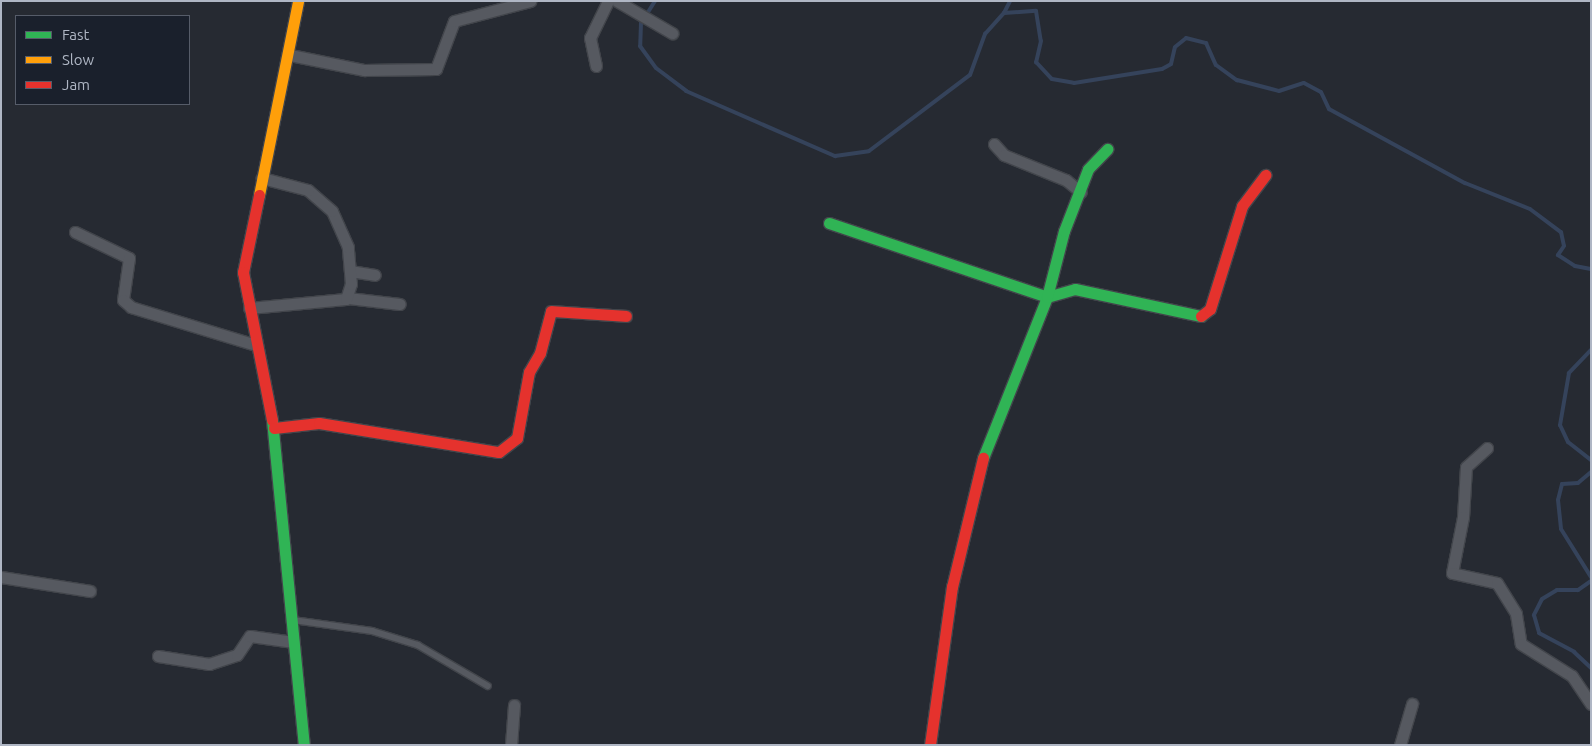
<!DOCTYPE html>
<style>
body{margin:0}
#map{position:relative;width:1592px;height:746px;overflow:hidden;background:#262a32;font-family:Ubuntu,sans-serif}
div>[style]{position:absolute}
.stream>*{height:4px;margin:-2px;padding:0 2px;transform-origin:2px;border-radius:2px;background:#35435b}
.roads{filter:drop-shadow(1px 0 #42454b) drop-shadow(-1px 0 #42454b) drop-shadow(0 1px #42454b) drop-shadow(0 -1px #42454b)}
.lane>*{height:5.5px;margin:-2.75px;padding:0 2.75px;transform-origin:2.75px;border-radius:2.75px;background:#565960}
.street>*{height:11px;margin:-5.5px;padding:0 5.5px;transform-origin:5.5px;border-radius:5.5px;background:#565960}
.fast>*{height:11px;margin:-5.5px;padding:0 5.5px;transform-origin:5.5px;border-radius:5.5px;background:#30b455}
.slow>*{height:11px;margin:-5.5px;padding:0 5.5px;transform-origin:5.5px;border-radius:5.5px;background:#ff9f0a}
.jam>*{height:11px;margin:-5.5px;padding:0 5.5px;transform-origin:5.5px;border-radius:5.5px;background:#e5322d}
span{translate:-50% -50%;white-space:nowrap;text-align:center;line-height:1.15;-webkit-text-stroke:5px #1a202c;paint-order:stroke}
.frame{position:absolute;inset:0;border:2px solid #afb6c4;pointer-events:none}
.legend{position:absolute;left:15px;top:15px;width:175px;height:90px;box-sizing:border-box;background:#1a202c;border:1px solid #565c69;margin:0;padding:6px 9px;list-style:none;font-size:15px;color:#afb6c4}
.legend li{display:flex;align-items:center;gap:10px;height:25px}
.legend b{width:25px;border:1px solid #565c69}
</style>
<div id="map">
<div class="stream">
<i style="left:655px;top:1px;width:26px;rotate:122deg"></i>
<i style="left:641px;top:23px;width:23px;rotate:92deg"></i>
<i style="left:640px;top:46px;width:27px;rotate:54deg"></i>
<i style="left:656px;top:68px;width:38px;rotate:37deg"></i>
<i style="left:686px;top:91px;width:163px;rotate:23.6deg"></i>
<i style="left:835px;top:156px;width:34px;rotate:-8deg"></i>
<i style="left:869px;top:151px;width:126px;rotate:-37deg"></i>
<i style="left:970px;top:75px;width:44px;rotate:-69.9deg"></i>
<i style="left:985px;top:34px;width:28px;rotate:-48deg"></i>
<i style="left:1004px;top:13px;width:32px;rotate:-4deg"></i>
<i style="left:1036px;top:11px;width:30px;rotate:81deg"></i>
<i style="left:1041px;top:41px;width:22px;rotate:103deg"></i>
<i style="left:1036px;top:62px;width:23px;rotate:47deg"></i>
<i style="left:1052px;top:79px;width:22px;rotate:10deg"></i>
<i style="left:1074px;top:83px;width:89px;rotate:-9deg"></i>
<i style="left:1162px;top:69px;width:10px;rotate:-29deg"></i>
<i style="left:1171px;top:64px;width:17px;rotate:-77deg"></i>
<i style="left:1175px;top:47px;width:14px;rotate:-39deg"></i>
<i style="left:1186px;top:38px;width:21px;rotate:14deg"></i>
<i style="left:1206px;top:43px;width:24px;rotate:66deg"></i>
<i style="left:1216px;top:65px;width:26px;rotate:36deg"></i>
<i style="left:1237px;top:80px;width:43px;rotate:14.7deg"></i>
<i style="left:1279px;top:91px;width:26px;rotate:-18deg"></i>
<i style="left:1304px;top:83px;width:19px;rotate:28deg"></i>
<i style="left:1321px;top:92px;width:19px;rotate:65deg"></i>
<i style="left:1329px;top:109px;width:155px;rotate:28.6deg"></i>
<i style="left:1465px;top:183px;width:70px;rotate:21.8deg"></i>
<i style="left:1530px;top:209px;width:39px;rotate:37deg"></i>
<i style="left:1561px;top:232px;width:14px;rotate:78deg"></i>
<i style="left:1564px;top:246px;width:11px;rotate:124deg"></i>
<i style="left:1558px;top:255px;width:20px;rotate:33deg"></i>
<i style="left:1575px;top:266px;width:16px;rotate:11deg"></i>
<i style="left:1004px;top:13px;width:13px;rotate:-63deg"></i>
<i style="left:1591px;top:350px;width:32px;rotate:134deg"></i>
<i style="left:1569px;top:373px;width:53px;rotate:99.8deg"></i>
<i style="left:1560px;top:425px;width:19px;rotate:65deg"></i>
<i style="left:1568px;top:442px;width:29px;rotate:38deg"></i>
<i style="left:1591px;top:472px;width:17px;rotate:140deg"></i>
<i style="left:1578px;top:483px;width:16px;rotate:176deg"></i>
<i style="left:1562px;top:484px;width:16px;rotate:104deg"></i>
<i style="left:1558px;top:500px;width:29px;rotate:84deg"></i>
<i style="left:1561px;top:529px;width:57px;rotate:58deg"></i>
<i style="left:1591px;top:581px;width:16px;rotate:145deg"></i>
<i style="left:1578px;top:590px;width:21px;rotate:180deg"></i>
<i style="left:1557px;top:590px;width:17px;rotate:149deg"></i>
<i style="left:1542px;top:599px;width:18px;rotate:117deg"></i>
<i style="left:1534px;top:615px;width:19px;rotate:74deg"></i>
<i style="left:1539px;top:633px;width:40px;rotate:28deg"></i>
<i style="left:1574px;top:652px;width:23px;rotate:43deg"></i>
</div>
<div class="roads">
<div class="lane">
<i style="left:293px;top:620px;width:80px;rotate:7.9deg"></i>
<i style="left:372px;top:631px;width:48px;rotate:16.9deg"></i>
<i style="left:418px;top:645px;width:81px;rotate:30.4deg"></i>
</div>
<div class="street">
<i style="left:617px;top:1px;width:64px;rotate:30.2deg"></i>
<i style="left:290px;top:55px;width:76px;rotate:11.5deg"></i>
<i style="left:364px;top:70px;width:72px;rotate:-0.8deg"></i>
<i style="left:436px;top:69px;width:51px;rotate:-69.4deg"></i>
<i style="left:454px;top:21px;width:79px;rotate:-14.7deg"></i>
<i style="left:596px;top:66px;width:29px;rotate:-102deg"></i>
<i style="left:590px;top:38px;width:41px;rotate:-64.1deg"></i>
<i style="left:994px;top:144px;width:15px;rotate:48deg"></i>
<i style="left:1004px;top:155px;width:67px;rotate:22deg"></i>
<i style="left:1066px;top:180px;width:19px;rotate:39deg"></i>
<i style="left:75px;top:232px;width:60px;rotate:25.7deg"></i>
<i style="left:129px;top:258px;width:42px;rotate:98.1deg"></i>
<i style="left:123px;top:300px;width:11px;rotate:41deg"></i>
<i style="left:131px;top:307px;width:131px;rotate:16.9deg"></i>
<i style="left:350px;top:271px;width:25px;rotate:9deg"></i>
<i style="left:348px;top:298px;width:52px;rotate:6.6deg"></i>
<i style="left:249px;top:308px;width:97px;rotate:-5.3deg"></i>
<i style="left:346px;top:299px;width:16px;rotate:-72deg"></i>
<i style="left:351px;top:284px;width:37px;rotate:-95deg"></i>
<i style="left:348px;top:247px;width:39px;rotate:-114deg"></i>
<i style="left:332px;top:211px;width:32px;rotate:-139deg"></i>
<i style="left:308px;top:190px;width:48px;rotate:-165.4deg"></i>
<i style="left:1487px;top:448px;width:28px;rotate:138deg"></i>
<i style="left:1466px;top:467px;width:50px;rotate:93.4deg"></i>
<i style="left:1463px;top:517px;width:57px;rotate:101.1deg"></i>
<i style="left:1452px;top:573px;width:46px;rotate:12.5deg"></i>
<i style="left:1497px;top:583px;width:36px;rotate:58deg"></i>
<i style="left:1516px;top:614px;width:30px;rotate:81deg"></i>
<i style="left:1521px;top:644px;width:60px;rotate:32.1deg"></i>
<i style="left:1572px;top:676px;width:34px;rotate:56deg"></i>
<i style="left:1px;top:577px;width:90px;rotate:8.9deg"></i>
<i style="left:158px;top:656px;width:52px;rotate:8.9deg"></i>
<i style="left:209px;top:664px;width:29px;rotate:-18deg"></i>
<i style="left:237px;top:655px;width:23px;rotate:-56deg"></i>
<i style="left:250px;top:636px;width:44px;rotate:7.8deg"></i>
<i style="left:511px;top:745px;width:40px;rotate:-85.7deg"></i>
<i style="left:1400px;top:745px;width:43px;rotate:-73.7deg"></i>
</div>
<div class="fast">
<i style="left:829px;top:223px;width:230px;rotate:18.7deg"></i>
<i style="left:1047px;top:297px;width:29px;rotate:-16deg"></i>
<i style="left:1075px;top:289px;width:129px;rotate:12.1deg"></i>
<i style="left:272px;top:420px;width:327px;rotate:84.4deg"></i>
<i style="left:983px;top:458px;width:173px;rotate:-68.3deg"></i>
<i style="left:1047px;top:297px;width:68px;rotate:-75.6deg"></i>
<i style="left:1064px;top:231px;width:66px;rotate:-68.8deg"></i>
<i style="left:1088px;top:169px;width:28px;rotate:-46deg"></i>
</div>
<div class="slow">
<i style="left:259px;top:195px;width:198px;rotate:-78.6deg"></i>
</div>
<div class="jam">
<i style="left:259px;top:195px;width:79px;rotate:101.7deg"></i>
<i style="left:243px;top:272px;width:151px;rotate:78.9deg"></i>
<i style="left:1201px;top:316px;width:11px;rotate:-38deg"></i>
<i style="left:1210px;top:309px;width:108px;rotate:-72.7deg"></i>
<i style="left:1242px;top:206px;width:39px;rotate:-53deg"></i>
<i style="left:274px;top:428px;width:45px;rotate:-6.3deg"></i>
<i style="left:319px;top:423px;width:182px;rotate:9.2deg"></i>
<i style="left:499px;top:452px;width:23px;rotate:-38deg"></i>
<i style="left:517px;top:438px;width:67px;rotate:-79.7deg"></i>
<i style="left:529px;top:372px;width:22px;rotate:-60deg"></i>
<i style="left:540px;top:353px;width:43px;rotate:-75.3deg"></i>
<i style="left:551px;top:311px;width:75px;rotate:3.8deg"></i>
<i style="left:930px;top:745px;width:160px;rotate:-82.1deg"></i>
<i style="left:952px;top:587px;width:133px;rotate:-76.5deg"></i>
</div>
</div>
<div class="frame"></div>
<ul class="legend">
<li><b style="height:6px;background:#30b455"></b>Fast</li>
<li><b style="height:6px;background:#ff9f0a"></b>Slow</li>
<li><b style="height:6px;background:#e5322d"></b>Jam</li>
</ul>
</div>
